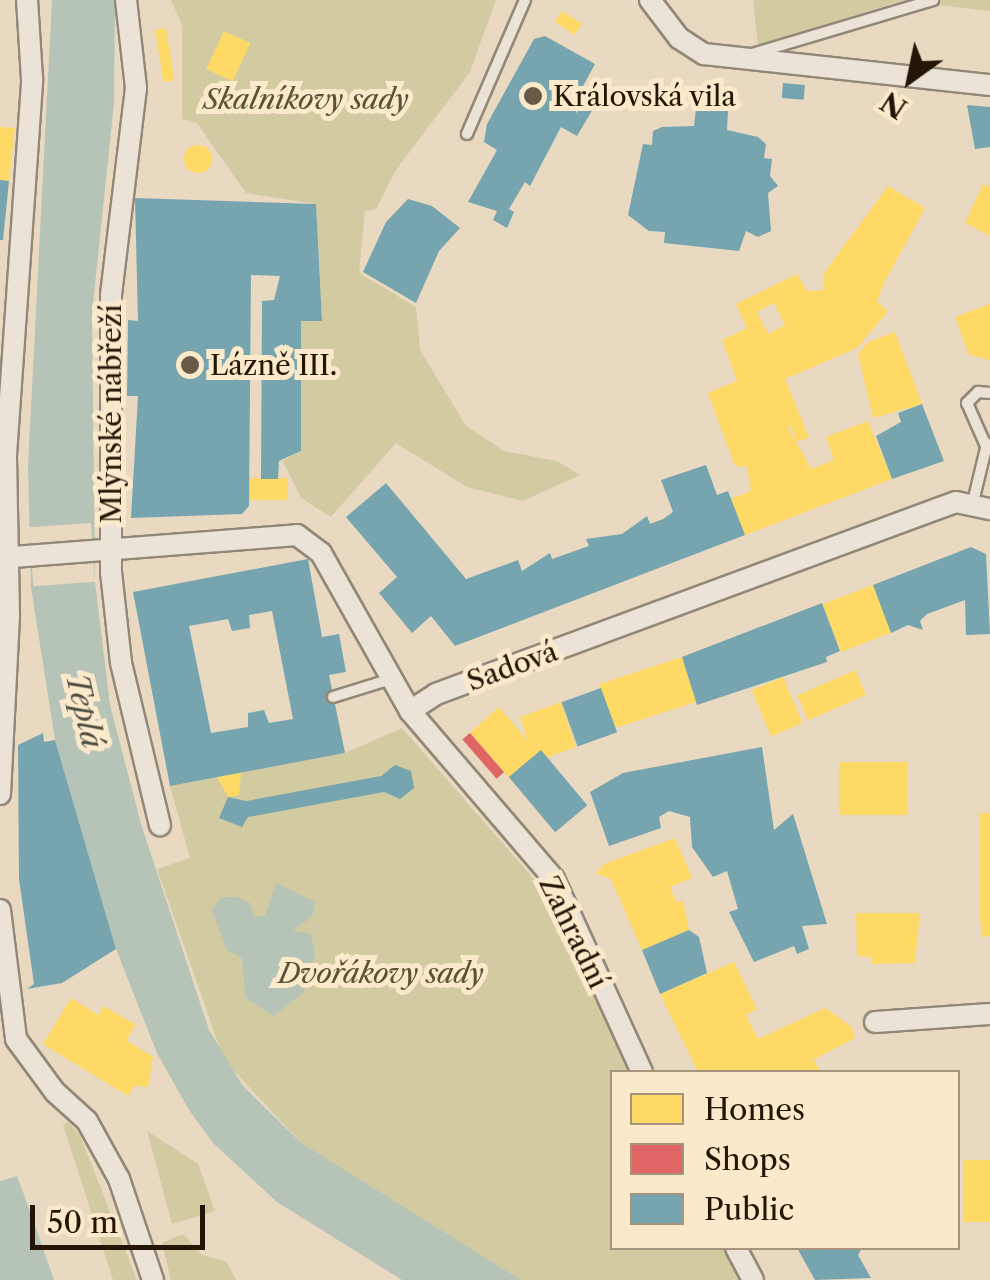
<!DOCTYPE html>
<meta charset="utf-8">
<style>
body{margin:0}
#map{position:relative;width:990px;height:1280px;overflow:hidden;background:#e8d9c0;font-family:"Libre Caslon Text",serif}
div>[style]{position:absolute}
.green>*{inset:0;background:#d2cba2}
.water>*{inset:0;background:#b6c3b7}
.pier>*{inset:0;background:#e8d9c0;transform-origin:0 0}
.homes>*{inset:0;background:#ffd966;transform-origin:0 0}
.round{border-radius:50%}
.shops>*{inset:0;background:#e06666;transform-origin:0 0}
.public>*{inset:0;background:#76a5af;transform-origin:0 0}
.roads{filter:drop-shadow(2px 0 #928878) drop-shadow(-2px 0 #928878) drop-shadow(0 2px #928878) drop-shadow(0 -2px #928878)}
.lane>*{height:10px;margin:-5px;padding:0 5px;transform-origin:5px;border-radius:5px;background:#ebe3d7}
.street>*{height:20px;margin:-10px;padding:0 10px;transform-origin:10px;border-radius:10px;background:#ebe3d7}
.dots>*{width:28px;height:28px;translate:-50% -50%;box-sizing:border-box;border:5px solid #fbe9cb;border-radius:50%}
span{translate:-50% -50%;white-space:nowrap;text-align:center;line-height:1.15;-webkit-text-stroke:10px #fbe9cb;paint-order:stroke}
.poi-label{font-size:28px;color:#231606}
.left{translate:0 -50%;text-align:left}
.park-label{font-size:28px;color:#5a5234;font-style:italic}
.street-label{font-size:28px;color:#231606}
.water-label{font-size:30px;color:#4f4f43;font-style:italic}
.legend{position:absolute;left:610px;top:1070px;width:350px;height:180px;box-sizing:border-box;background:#fbe9cb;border:2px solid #a5957c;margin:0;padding:12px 18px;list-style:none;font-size:30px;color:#231606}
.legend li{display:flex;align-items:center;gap:20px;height:50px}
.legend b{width:50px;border:2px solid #a5957c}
.north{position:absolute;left:860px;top:30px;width:100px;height:100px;-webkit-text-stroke:8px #fbe9cb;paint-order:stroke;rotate:213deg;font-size:28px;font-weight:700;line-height:40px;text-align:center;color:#231606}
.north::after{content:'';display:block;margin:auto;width:35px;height:45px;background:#231606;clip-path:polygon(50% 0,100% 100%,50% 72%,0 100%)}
.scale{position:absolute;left:30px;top:1205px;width:175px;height:45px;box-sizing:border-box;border:5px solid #231606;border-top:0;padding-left:12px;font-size:30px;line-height:35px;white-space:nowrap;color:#231606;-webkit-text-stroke:8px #fbe9cb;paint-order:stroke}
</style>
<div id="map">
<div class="green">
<i style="clip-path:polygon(171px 0,496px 0,470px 72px,396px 170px,376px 209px,365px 211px,359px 273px,416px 307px,420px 350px,466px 426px,504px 451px,557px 461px,580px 475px,523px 501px,467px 487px,396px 443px,331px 517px,301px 498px,283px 461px,301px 451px,301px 321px,322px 321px,316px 204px,246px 193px,197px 123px,182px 119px,182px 25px)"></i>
<i style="clip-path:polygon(753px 0,990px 0,990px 11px,901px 1px,758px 45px)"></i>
<i style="clip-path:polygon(402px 728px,540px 886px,633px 1072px,612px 1072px,612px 1248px,724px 1248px,741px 1280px,521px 1280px,300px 1142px,224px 1060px,157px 869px,190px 858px,170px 786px,345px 753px)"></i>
<i style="clip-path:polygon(68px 1122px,80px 1135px,137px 1280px,113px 1280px,63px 1125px)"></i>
<i style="clip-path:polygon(147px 1131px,198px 1164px,215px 1211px,172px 1224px)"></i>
<i style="clip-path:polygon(183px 1234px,202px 1255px,226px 1261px,236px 1280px,171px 1280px,162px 1243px)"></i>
</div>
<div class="water">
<i style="clip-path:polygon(52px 0,115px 0,114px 103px,92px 313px,95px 582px,110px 705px,141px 824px,209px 1030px,243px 1086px,300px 1142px,521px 1280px,402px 1280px,277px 1202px,213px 1143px,189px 1110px,157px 1053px,116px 949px,55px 740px,31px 587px,28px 466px)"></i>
<i style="clip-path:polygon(276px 883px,315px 902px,312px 917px,293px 930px,311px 934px,315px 954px,304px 992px,273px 1016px,246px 998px,242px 958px,227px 950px,212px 910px,221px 897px,237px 897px,250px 903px,254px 917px,265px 916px)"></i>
<i style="clip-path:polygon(17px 1176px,27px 1203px,54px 1280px,0 1280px,0 1181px)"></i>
</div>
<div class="pier">
<i style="left:91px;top:523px;width:59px;height:62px;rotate:86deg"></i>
</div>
<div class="homes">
<i style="left:562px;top:11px;width:24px;height:13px;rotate:33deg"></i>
<i style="left:166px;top:28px;width:53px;height:11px;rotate:81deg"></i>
<i style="left:224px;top:31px;width:29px;height:42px;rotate:25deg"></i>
<i style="clip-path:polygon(0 127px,15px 128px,9px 181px,0 180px)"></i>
<i class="round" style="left:184px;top:145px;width:28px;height:28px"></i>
<i style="clip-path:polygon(983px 184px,990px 187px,990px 236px,965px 223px)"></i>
<i style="clip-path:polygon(evenodd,888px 186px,925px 208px,884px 283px,877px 302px,888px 311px,857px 348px,785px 379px,809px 437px,797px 442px,791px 426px,788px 427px,811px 469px,834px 460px,826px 437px,868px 421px,892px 479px,745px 535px,731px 499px,751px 491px,747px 467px,735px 466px,708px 393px,737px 381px,722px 340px,747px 328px,736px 304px,797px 274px,807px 291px,823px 290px,824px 273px,888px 186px,774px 303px,785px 325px,768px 334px,757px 312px,774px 303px)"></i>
<i style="clip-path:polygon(990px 304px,990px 360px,969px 355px,955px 317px)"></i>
<i style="clip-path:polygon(895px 332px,922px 404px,873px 418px,858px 354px,868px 342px)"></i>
<i style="left:249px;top:478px;width:39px;height:22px"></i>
<i style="left:873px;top:585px;width:51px;height:54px;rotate:69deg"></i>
<i style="left:682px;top:657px;width:47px;height:87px;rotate:72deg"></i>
<i style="left:855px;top:670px;width:27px;height:63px;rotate:66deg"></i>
<i style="left:783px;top:677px;width:50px;height:34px;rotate:67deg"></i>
<i style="clip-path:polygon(561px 702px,576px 747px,545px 758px,541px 750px,510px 779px,470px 733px,499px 707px,528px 741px,520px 717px)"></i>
<i style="left:907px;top:762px;width:53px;height:68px;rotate:90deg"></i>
<i style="clip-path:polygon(241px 772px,239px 795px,228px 797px,217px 777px)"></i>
<i style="clip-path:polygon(979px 813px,990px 813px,990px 936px,982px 937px,980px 918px)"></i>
<i style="clip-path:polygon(675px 838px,692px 878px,670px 887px,677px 903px,683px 900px,689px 930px,642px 950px,611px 879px,596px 874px,604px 864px)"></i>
<i style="clip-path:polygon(856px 913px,920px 913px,915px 963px,871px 964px,871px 957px,857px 956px)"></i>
<i style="clip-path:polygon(734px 962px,757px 1009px,746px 1015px,758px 1039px,825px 1008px,852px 1027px,855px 1038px,813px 1060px,821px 1072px,698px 1072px,660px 994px)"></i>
<i style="clip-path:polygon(71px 998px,98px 1015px,104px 1006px,136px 1025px,126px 1040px,153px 1057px,148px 1087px,134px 1086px,128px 1096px,43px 1044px)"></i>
<i style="left:963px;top:1160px;width:27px;height:62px"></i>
</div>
<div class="shops">
<i style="left:470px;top:733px;width:52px;height:10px;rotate:49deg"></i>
</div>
<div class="public">
<i style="clip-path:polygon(545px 36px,595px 64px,576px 99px,593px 109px,577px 136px,561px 127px,530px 186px,525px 182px,509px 209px,514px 212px,507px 228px,493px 220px,497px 211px,468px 202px,497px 150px,484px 142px,487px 124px,534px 39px)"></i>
<i style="left:783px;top:83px;width:22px;height:15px;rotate:5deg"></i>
<i style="clip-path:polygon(967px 105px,990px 107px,990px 147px,975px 149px)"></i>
<i style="clip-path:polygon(696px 108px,728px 111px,727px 130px,758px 137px,766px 144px,764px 158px,772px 159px,770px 176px,778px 186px,768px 193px,771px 231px,758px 237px,746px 231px,739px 251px,664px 243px,665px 232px,649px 231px,628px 215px,643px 144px,652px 145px,653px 131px,662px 127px,694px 126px)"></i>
<i style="clip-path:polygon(0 180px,9px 181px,3px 240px,0 240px)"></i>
<i style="clip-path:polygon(135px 198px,316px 204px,322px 321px,301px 321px,301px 451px,279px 461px,278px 479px,261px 479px,262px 301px,274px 300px,280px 276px,251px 275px,249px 506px,242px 514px,131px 518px,138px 396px,127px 396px,128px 320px,138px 321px)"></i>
<i style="clip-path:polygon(408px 199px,432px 206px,460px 228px,439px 251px,416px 303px,363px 272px,386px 222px)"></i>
<i style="clip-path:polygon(922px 404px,944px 461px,892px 479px,876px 436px,901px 422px,898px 413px)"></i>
<i style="clip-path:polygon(706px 465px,717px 495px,728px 491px,745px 535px,455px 646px,431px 616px,412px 633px,379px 593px,397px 577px,346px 517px,386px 483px,466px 579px,518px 560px,522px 571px,550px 553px,552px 559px,589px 546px,586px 539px,622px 534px,647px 516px,650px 524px,663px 519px,673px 512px,661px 480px)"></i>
<i style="clip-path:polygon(971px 547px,986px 554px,990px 634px,966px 635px,965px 600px,927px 614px,920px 621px,923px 630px,908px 625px,891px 633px,873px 585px)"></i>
<i style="clip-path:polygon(evenodd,308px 559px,322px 637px,339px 634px,346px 672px,329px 675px,345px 753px,170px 786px,133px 592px,308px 559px,272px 611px,293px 719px,269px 723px,264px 710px,248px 713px,248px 727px,211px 733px,189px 626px,228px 619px,232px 631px,250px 628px,249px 615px,272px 611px)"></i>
<i style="clip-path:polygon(822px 603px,840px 651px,826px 657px,827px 662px,697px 705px,682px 657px)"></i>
<i style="left:601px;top:688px;width:47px;height:42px;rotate:70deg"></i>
<i style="clip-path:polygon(43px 733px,44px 742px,55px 740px,116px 949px,62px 983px,27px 989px,34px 984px,19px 879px,18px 745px)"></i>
<i style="clip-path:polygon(762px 747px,774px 830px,793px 814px,827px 924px,802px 926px,809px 949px,797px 954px,794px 946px,754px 962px,729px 912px,738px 909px,727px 871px,713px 877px,692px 847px,690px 817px,669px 811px,659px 817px,661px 828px,609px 846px,590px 792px,623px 773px)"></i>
<i style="left:541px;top:750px;width:72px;height:42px;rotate:50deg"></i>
<i style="clip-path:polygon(395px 765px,411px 771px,414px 788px,400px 799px,384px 792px,248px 817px,242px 827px,219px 818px,228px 797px,246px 801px,381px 776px)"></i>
<i style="clip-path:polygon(689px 930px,699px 937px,707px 973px,660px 994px,642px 950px)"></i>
<i style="clip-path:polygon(797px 1248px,862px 1248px,858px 1255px,871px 1278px,815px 1280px)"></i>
</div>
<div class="roads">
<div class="lane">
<i style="left:752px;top:54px;width:189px;rotate:-16.6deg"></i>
<i style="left:467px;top:134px;width:146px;rotate:-66.6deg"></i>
<i style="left:986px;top:446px;width:47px;rotate:-113.8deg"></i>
<i style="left:967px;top:403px;width:16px;rotate:-45deg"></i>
<i style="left:978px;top:392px;width:12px;rotate:5deg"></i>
<i style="left:973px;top:502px;width:60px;rotate:-76.4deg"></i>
<i style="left:333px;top:697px;width:61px;rotate:-17.2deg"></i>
</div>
<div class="street">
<i style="left:126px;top:0;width:89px;rotate:83.5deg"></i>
<i style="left:136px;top:88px;width:209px;rotate:96.9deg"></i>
<i style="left:111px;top:295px;width:277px;rotate:90deg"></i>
<i style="left:111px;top:572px;width:92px;rotate:83.7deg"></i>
<i style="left:121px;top:663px;width:167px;rotate:76.5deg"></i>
<i style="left:650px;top:0;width:48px;rotate:52.7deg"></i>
<i style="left:679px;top:38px;width:30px;rotate:33deg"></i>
<i style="left:704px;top:54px;width:288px;rotate:6.2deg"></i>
<i style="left:0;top:558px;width:298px;rotate:-4.4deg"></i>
<i style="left:297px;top:535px;width:30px;rotate:37deg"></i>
<i style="left:321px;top:553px;width:181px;rotate:60.6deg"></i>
<i style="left:410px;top:711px;width:221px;rotate:49.4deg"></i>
<i style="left:554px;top:879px;width:212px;rotate:65.5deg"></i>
<i style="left:410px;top:711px;width:31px;rotate:-33deg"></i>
<i style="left:436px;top:694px;width:554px;rotate:-20.27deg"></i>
<i style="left:956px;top:502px;width:35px;rotate:12deg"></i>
<i style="left:0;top:794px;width:180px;rotate:-87.1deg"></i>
<i style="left:9px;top:614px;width:159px;rotate:-91.1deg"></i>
<i style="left:6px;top:455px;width:377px;rotate:-86deg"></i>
<i style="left:32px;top:79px;width:79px;rotate:-93.6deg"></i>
<i style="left:0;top:910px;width:130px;rotate:82.9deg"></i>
<i style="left:16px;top:1039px;width:66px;rotate:53.7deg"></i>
<i style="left:55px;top:1092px;width:43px;rotate:42.2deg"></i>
<i style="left:87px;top:1121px;width:66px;rotate:61.1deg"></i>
<i style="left:119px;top:1179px;width:107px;rotate:71.4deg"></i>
<i style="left:875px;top:1022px;width:115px;rotate:-4deg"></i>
<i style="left:736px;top:1248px;width:36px;rotate:62deg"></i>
</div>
</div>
<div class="dots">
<i style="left:533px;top:96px;background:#685a47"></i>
<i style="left:190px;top:365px;background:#685a47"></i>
</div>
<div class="poi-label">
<span class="left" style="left:553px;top:96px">Královská vila</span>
<span class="left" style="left:210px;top:365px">Lázně III.</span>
</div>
<div class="park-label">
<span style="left:306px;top:99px">Skalníkovy sady</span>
<span style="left:381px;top:973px">Dvořákovy sady</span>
</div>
<div class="street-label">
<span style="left:111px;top:414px;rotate:-90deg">Mlýnské nábřeží</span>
<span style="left:512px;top:666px;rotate:-20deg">Sadová</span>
<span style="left:574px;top:932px;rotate:64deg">Zahradní</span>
</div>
<div class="water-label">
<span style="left:84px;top:711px;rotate:77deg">Teplá</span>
</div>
<ul class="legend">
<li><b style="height:28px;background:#ffd966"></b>Homes</li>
<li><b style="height:28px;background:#e06666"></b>Shops</li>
<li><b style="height:28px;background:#76a5af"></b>Public</li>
</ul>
<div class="north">N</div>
<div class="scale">50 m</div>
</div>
